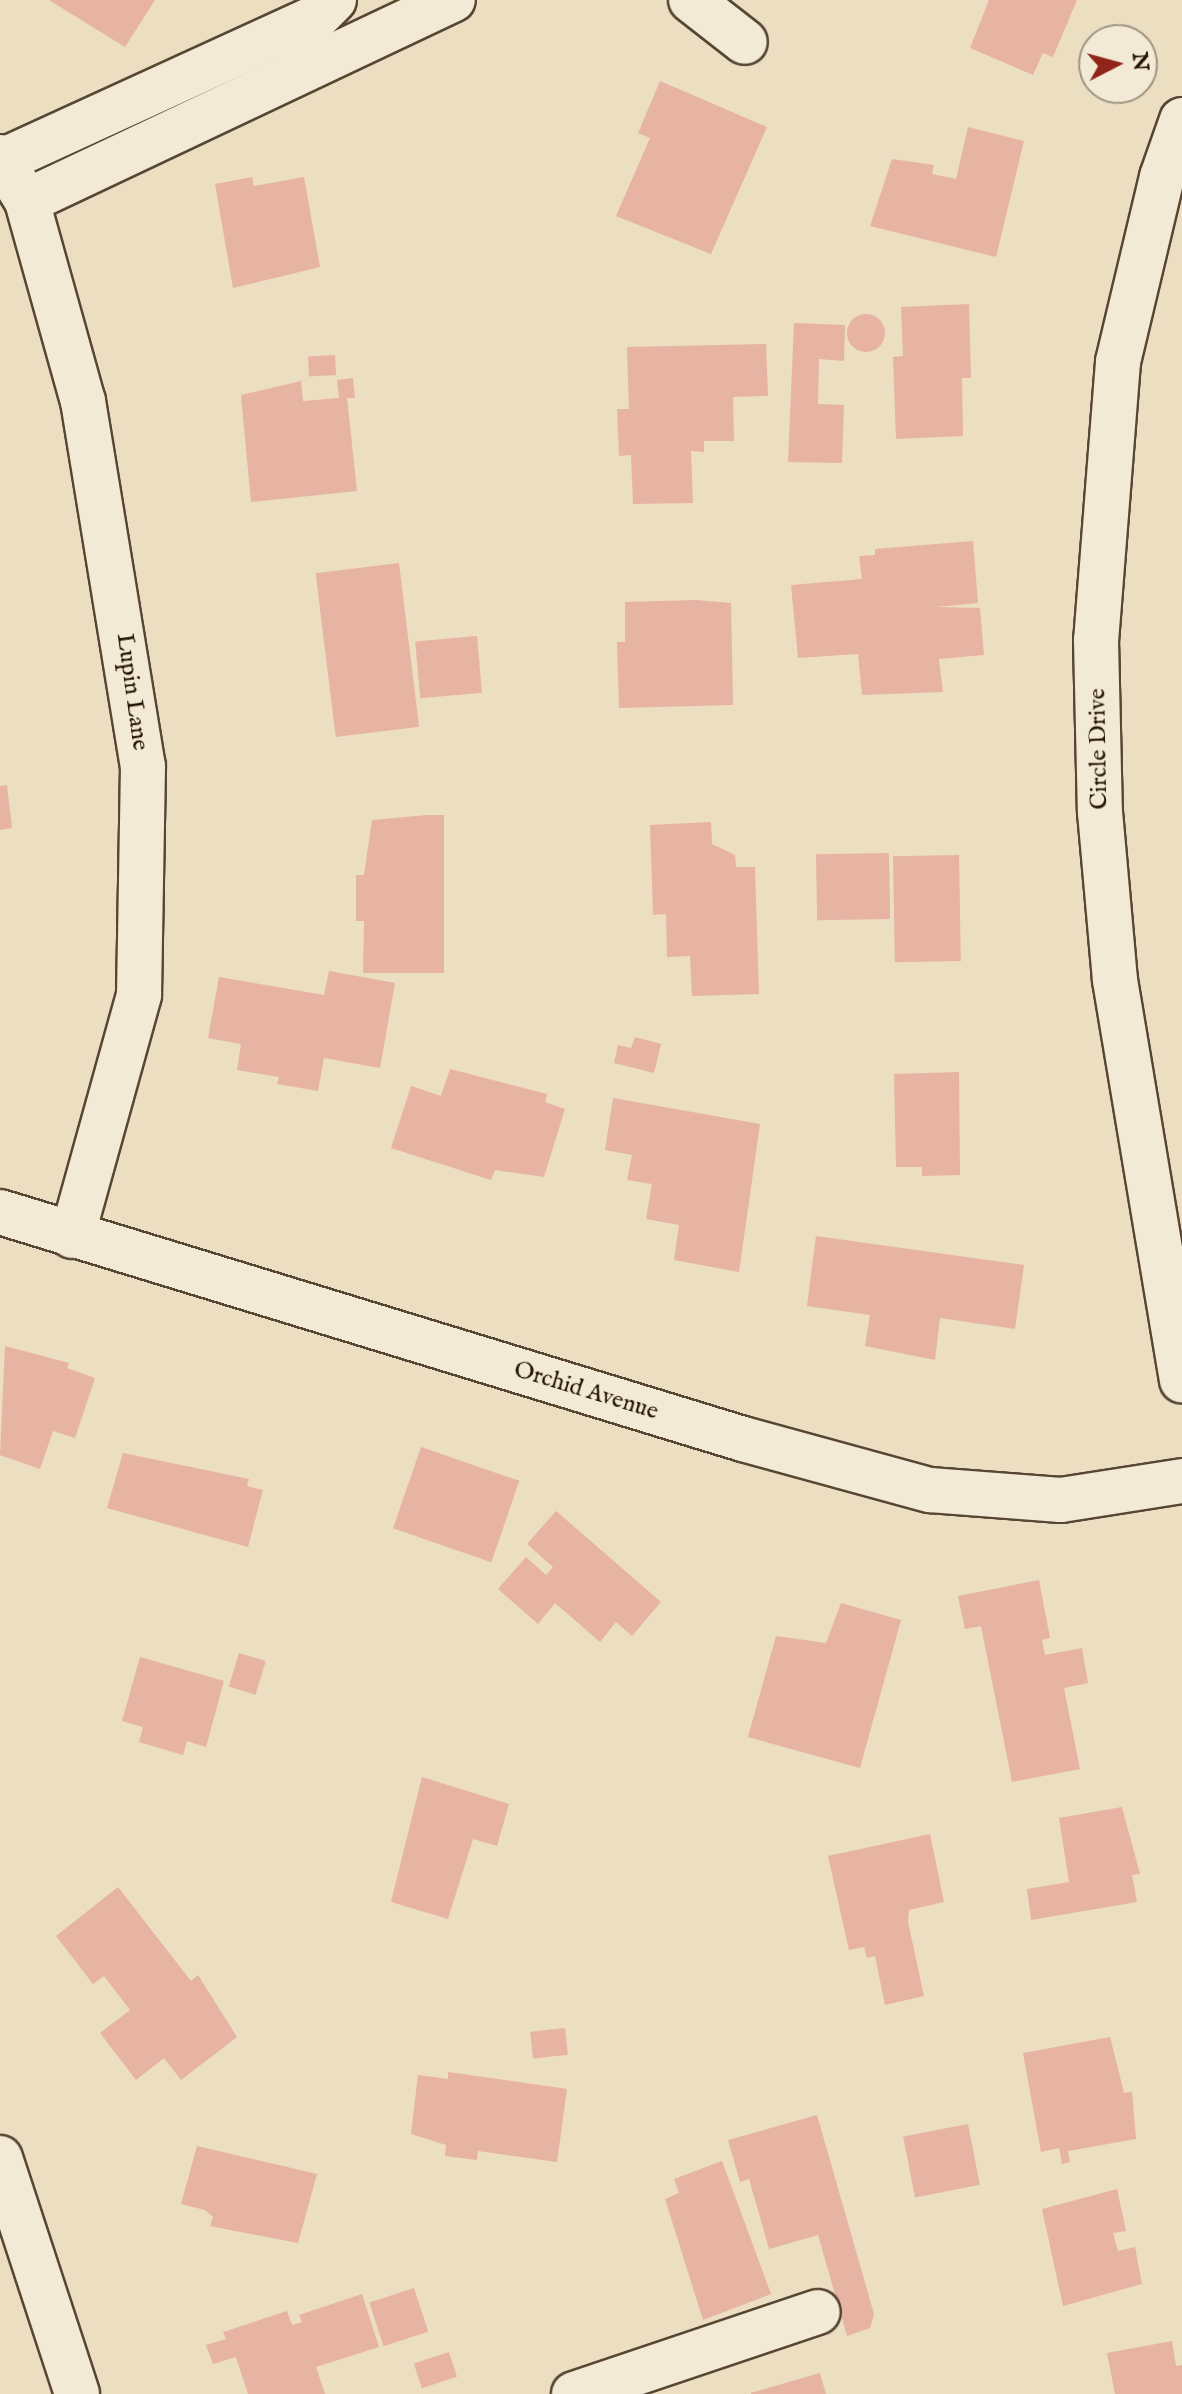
<!DOCTYPE html>
<style>
body{margin:0}
#map{position:relative;width:1182px;height:2394px;overflow:hidden;background:#ecdec0;font-family:"IM FELL English",serif}
div>[style]{position:absolute}
.building>*{inset:0;background:#e7b3a3;transform-origin:0 0}
.round{border-radius:50%}
.roads{filter:drop-shadow(2px 0 #574634) drop-shadow(-2px 0 #574634) drop-shadow(0 2px #574634) drop-shadow(0 -2px #574634)}
.minor>*{height:44px;margin:-22px;padding:0 22px;transform-origin:22px;border-radius:22px;background:#f3ead6}
span{translate:-50% -50%;white-space:nowrap;text-align:center;line-height:1.15;-webkit-text-stroke:7px #f3ead6;paint-order:stroke}
.street-label{font-size:24px;color:#251305}
.north{position:absolute;left:1078px;top:24px;width:80px;height:80px;box-sizing:border-box;background:#f3ead6;border:2px solid #a19482;border-radius:50%;rotate:84deg;font-size:22px;font-weight:700;line-height:32px;text-align:center;color:#251305}
.north::after{content:'';display:block;margin:auto;width:28px;height:36px;background:#8f2418;clip-path:polygon(50% 0,100% 100%,50% 72%,0 100%)}
</style>
<div id="map">
<div class="building">
<i style="clip-path:polygon(49px 0,155px 0,125px 47px)"></i>
<i style="clip-path:polygon(989px 0,1077px 0,1053px 57px,1043px 53px,1033px 75px,970px 48px)"></i>
<i style="clip-path:polygon(660px 81px,767px 127px,711px 254px,616px 216px,650px 138px,638px 133px)"></i>
<i style="clip-path:polygon(968px 127px,1024px 141px,996px 257px,870px 226px,892px 159px,934px 165px,932px 174px,956px 179px)"></i>
<i style="clip-path:polygon(252px 177px,254px 186px,304px 177px,320px 267px,233px 288px,215px 184px)"></i>
<i style="clip-path:polygon(969px 304px,971px 378px,962px 378px,963px 436px,896px 439px,893px 357px,903px 356px,901px 307px)"></i>
<i class="round" style="left:847px;top:314px;width:38px;height:38px"></i>
<i style="clip-path:polygon(794px 323px,845px 325px,844px 361px,819px 359px,818px 404px,844px 405px,842px 463px,788px 462px)"></i>
<i style="clip-path:polygon(766px 344px,768px 396px,733px 397px,734px 441px,704px 441px,704px 452px,691px 451px,693px 503px,633px 504px,631px 455px,619px 456px,617px 409px,629px 409px,627px 347px)"></i>
<i style="left:335px;top:355px;width:20px;height:27px;rotate:87deg"></i>
<i style="clip-path:polygon(353px 378px,355px 398px,347px 398px,357px 491px,251px 502px,241px 395px,301px 381px,303px 401px,339px 398px,337px 380px)"></i>
<i style="clip-path:polygon(973px 541px,978px 603px,936px 607px,980px 608px,984px 655px,939px 659px,943px 692px,862px 695px,858px 654px,798px 658px,791px 585px,862px 579px,859px 556px,875px 555px,875px 549px)"></i>
<i style="left:399px;top:563px;width:165px;height:84px;rotate:83deg"></i>
<i style="clip-path:polygon(696px 600px,731px 603px,733px 705px,619px 708px,617px 642px,625px 642px,625px 602px)"></i>
<i style="left:477px;top:636px;width:57px;height:62px;rotate:85deg"></i>
<i style="clip-path:polygon(7px 785px,12px 828px,0 830px,0 786px)"></i>
<i style="clip-path:polygon(427px 815px,444px 815px,444px 973px,363px 973px,364px 921px,356px 921px,356px 875px,364px 875px,372px 820px)"></i>
<i style="clip-path:polygon(711px 822px,712px 844px,735px 855px,736px 867px,755px 867px,759px 994px,692px 996px,690px 956px,667px 957px,666px 914px,653px 915px,650px 825px)"></i>
<i style="left:889px;top:853px;width:66px;height:73px;rotate:89deg"></i>
<i style="left:959px;top:855px;width:106px;height:66px;rotate:89deg"></i>
<i style="clip-path:polygon(329px 971px,395px 983px,380px 1068px,324px 1058px,318px 1091px,277px 1084px,279px 1077px,237px 1070px,241px 1044px,208px 1038px,219px 977px,324px 995px)"></i>
<i style="clip-path:polygon(635px 1037px,661px 1044px,654px 1073px,614px 1063px,618px 1045px,631px 1048px)"></i>
<i style="clip-path:polygon(450px 1069px,547px 1094px,545px 1102px,565px 1109px,544px 1177px,495px 1170px,491px 1180px,391px 1148px,411px 1086px,441px 1096px)"></i>
<i style="clip-path:polygon(959px 1072px,960px 1175px,922px 1176px,922px 1167px,896px 1167px,894px 1074px)"></i>
<i style="clip-path:polygon(613px 1098px,760px 1124px,739px 1272px,674px 1260px,679px 1225px,646px 1219px,652px 1184px,627px 1180px,632px 1155px,605px 1150px)"></i>
<i style="clip-path:polygon(816px 1236px,1024px 1265px,1015px 1329px,940px 1318px,935px 1360px,865px 1346px,870px 1315px,807px 1306px)"></i>
<i style="clip-path:polygon(5px 1346px,69px 1363px,67px 1368px,95px 1378px,75px 1438px,53px 1431px,40px 1469px,0 1455px)"></i>
<i style="left:421px;top:1447px;width:104px;height:86px;rotate:19deg"></i>
<i style="clip-path:polygon(123px 1453px,249px 1479px,247px 1486px,263px 1490px,248px 1547px,107px 1508px)"></i>
<i style="clip-path:polygon(556px 1511px,661px 1602px,632px 1636px,616px 1622px,600px 1642px,555px 1603px,538px 1624px,498px 1589px,526px 1557px,546px 1575px,553px 1567px,527px 1544px)"></i>
<i style="clip-path:polygon(1039px 1580px,1050px 1638px,1042px 1640px,1045px 1655px,1082px 1648px,1088px 1683px,1064px 1688px,1080px 1769px,1012px 1782px,981px 1626px,965px 1629px,958px 1596px)"></i>
<i style="clip-path:polygon(841px 1603px,901px 1620px,860px 1768px,748px 1737px,776px 1636px,826px 1643px)"></i>
<i style="left:239px;top:1653px;width:28px;height:35px;rotate:17deg"></i>
<i style="clip-path:polygon(140px 1657px,224px 1681px,206px 1747px,187px 1741px,183px 1755px,139px 1742px,143px 1727px,122px 1721px)"></i>
<i style="clip-path:polygon(422px 1777px,509px 1804px,497px 1846px,473px 1839px,448px 1919px,391px 1902px)"></i>
<i style="clip-path:polygon(1122px 1807px,1140px 1874px,1132px 1875px,1137px 1902px,1031px 1920px,1027px 1889px,1069px 1882px,1059px 1818px)"></i>
<i style="clip-path:polygon(930px 1834px,944px 1902px,909px 1910px,908px 1922px,924px 1996px,885px 2005px,875px 1956px,867px 1958px,864px 1947px,849px 1950px,828px 1856px)"></i>
<i style="clip-path:polygon(118px 1887px,191px 1981px,198px 1975px,237px 2037px,181px 2080px,164px 2058px,136px 2080px,100px 2033px,130px 2010px,104px 1976px,93px 1984px,56px 1936px)"></i>
<i style="left:565px;top:2028px;width:27px;height:35px;rotate:84deg"></i>
<i style="clip-path:polygon(1110px 2037px,1124px 2093px,1132px 2092px,1136px 2139px,1068px 2151px,1070px 2162px,1062px 2164px,1059px 2148px,1041px 2152px,1023px 2053px)"></i>
<i style="clip-path:polygon(448px 2072px,567px 2089px,557px 2162px,478px 2151px,477px 2160px,445px 2156px,446px 2145px,411px 2134px,418px 2075px,448px 2079px)"></i>
<i style="clip-path:polygon(817px 2115px,874px 2314px,870px 2328px,847px 2336px,818px 2235px,769px 2249px,749px 2179px,740px 2182px,728px 2140px)"></i>
<i style="left:968px;top:2124px;width:62px;height:66px;rotate:79deg"></i>
<i style="clip-path:polygon(197px 2146px,317px 2174px,298px 2243px,210px 2226px,213px 2217px,205px 2210px,181px 2204px)"></i>
<i style="clip-path:polygon(722px 2161px,771px 2294px,703px 2320px,665px 2199px,679px 2193px,674px 2179px)"></i>
<i style="clip-path:polygon(1117px 2189px,1126px 2231px,1113px 2233px,1118px 2251px,1135px 2247px,1142px 2284px,1063px 2306px,1042px 2209px)"></i>
<i style="left:414px;top:2288px;width:46px;height:47px;rotate:72deg"></i>
<i style="clip-path:polygon(362px 2294px,379px 2347px,316px 2367px,325px 2394px,248px 2394px,236px 2357px,213px 2364px,206px 2345px,226px 2339px,223px 2332px,287px 2311px,292px 2325px,302px 2322px,299px 2315px)"></i>
<i style="clip-path:polygon(1172px 2341px,1176px 2366px,1182px 2365px,1182px 2394px,1115px 2394px,1107px 2353px)"></i>
<i style="left:449px;top:2352px;width:26px;height:37px;rotate:72deg"></i>
<i style="clip-path:polygon(820px 2373px,826px 2394px,751px 2394px,751px 2393px)"></i>
</div>
<div class="roads">
<div class="minor">
<i style="left:691px;top:0;width:68px;rotate:37.9deg"></i>
<i style="left:1182px;top:120px;width:60px;rotate:109.3deg"></i>
<i style="left:1162px;top:177px;width:190px;rotate:103.4deg"></i>
<i style="left:1118px;top:362px;width:279px;rotate:94.5deg"></i>
<i style="left:1096px;top:640px;width:172px;rotate:88.7deg"></i>
<i style="left:1100px;top:812px;width:169px;rotate:84.9deg"></i>
<i style="left:1115px;top:980px;width:406px;rotate:80.5deg"></i>
<i style="left:0;top:157px;width:52px;rotate:58.5deg"></i>
<i style="left:27px;top:201px;width:208px;rotate:74.4deg"></i>
<i style="left:83px;top:401px;width:370px;rotate:80.7deg"></i>
<i style="left:143px;top:766px;width:229px;rotate:91deg"></i>
<i style="left:139px;top:995px;width:250px;rotate:105.5deg"></i>
<i style="left:2px;top:161px;width:346px;rotate:-24.6deg"></i>
<i style="left:317px;top:17px;width:24px;rotate:-45deg"></i>
<i style="left:27px;top:201px;width:471px;rotate:-25.3deg"></i>
<i style="left:0;top:1212px;width:777px;rotate:16.99deg"></i>
<i style="left:743px;top:1439px;width:194px;rotate:15.3deg"></i>
<i style="left:930px;top:1490px;width:131px;rotate:4.4deg"></i>
<i style="left:1061px;top:1500px;width:122px;rotate:-8.9deg"></i>
<i style="left:0;top:2158px;width:248px;rotate:71.9deg"></i>
<i style="left:574px;top:2394px;width:257px;rotate:-18.6deg"></i>
</div>
</div>
<div class="street-label">
<span style="left:132px;top:692px;rotate:82deg">Lupin Lane</span>
<span style="left:1099px;top:749px;rotate:-91deg">Circle Drive</span>
<span style="left:586px;top:1391px;rotate:17deg">Orchid Avenue</span>
</div>
<div class="north">N</div>
</div>
